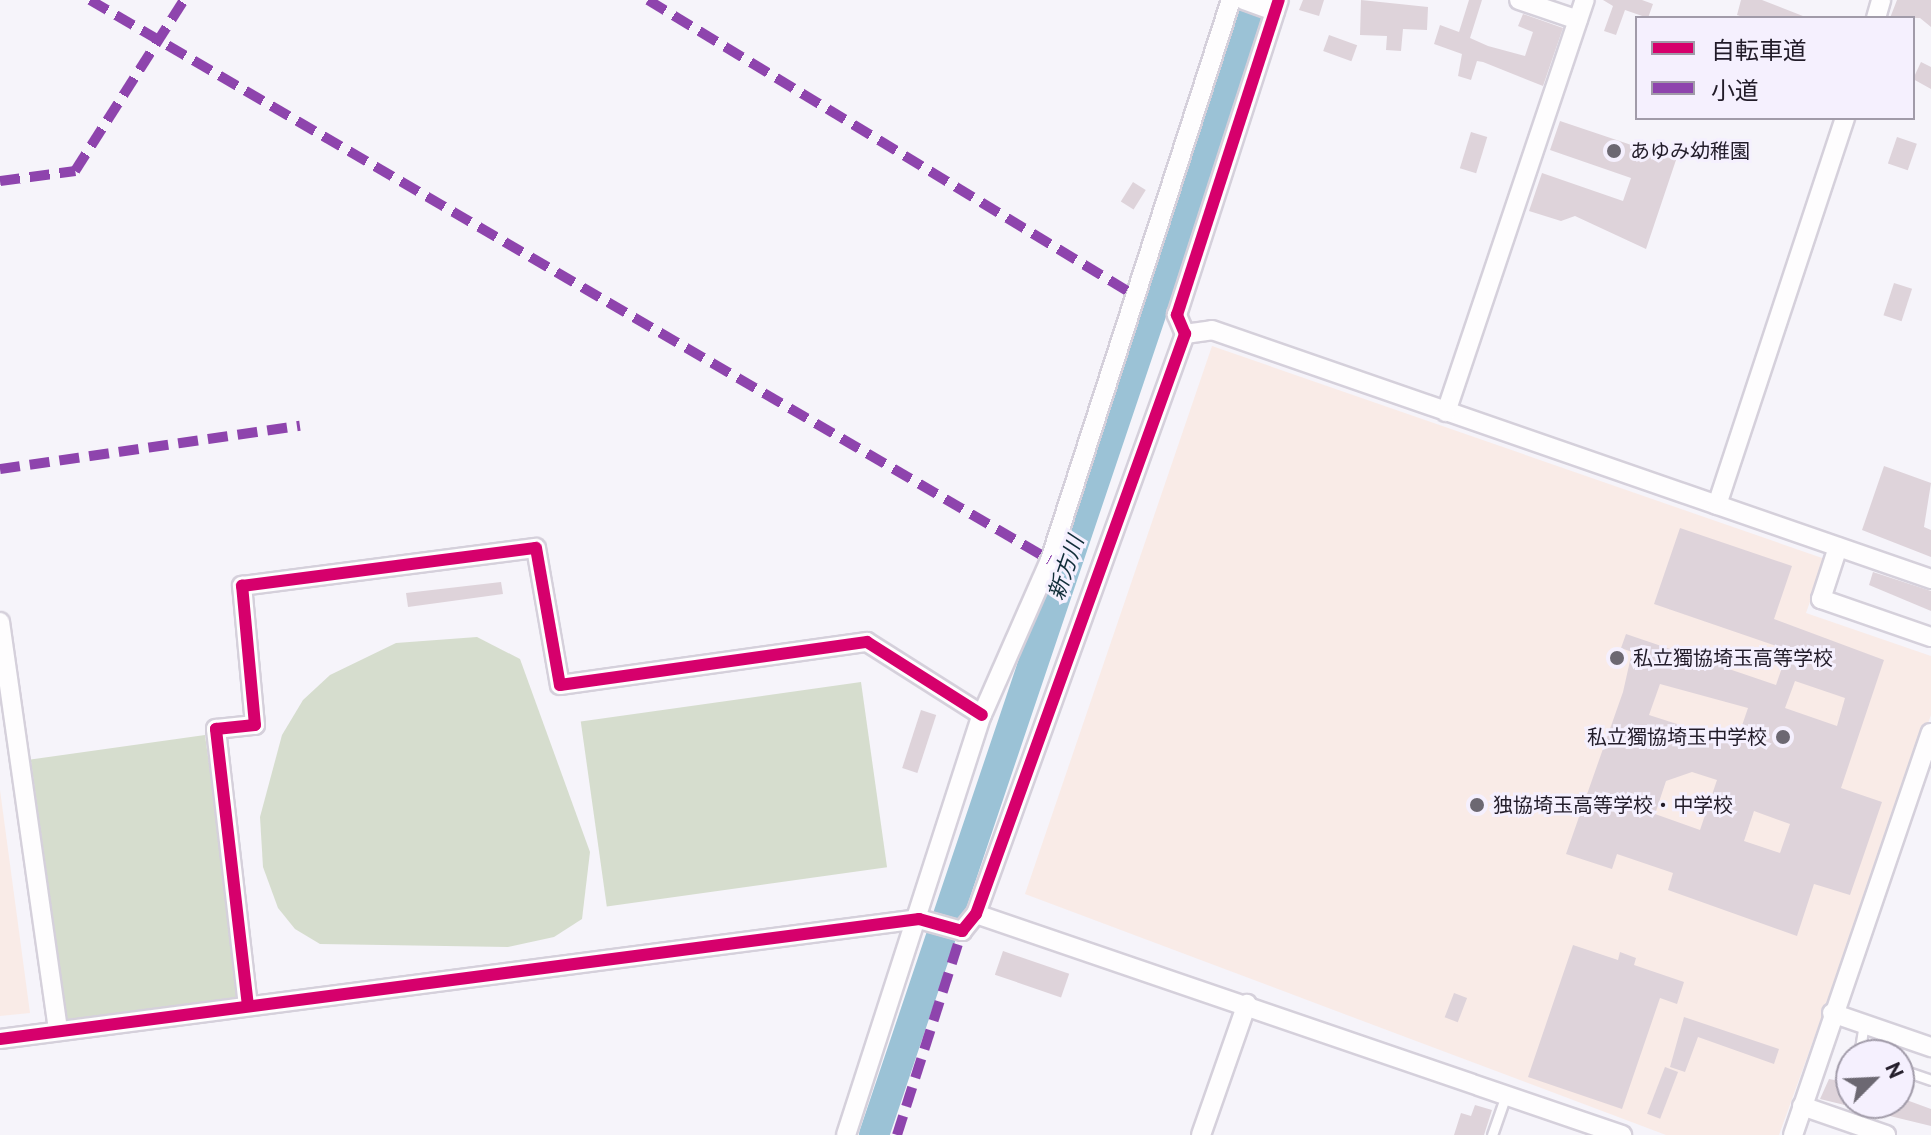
<!DOCTYPE html>
<meta charset="utf-8">
<style>
body{margin:0}
#map{position:relative;width:1931px;height:1135px;overflow:hidden;background:#f6f4fa;font-family:"PT Sans","Noto Sans JP",sans-serif}
div>[style]{position:absolute}
.education>*{inset:0;background:#f9ebe7}
.green>*{inset:0;background:#d6ddce;transform-origin:0 0}
.river>*{height:30px;margin:-15px;padding:0 15px;transform-origin:15px;border-radius:15px;background:#9bc2d6}
.building>*{inset:0;background:#ded3da;transform-origin:0 0}
.roads{filter:drop-shadow(2px 0 #d5d0db) drop-shadow(-2px 0 #d5d0db) drop-shadow(0 2px #d5d0db) drop-shadow(0 -2px #d5d0db)}
.lane>*{height:9px;margin:-4.5px;padding:0 4.5px;transform-origin:4.5px;border-radius:4.5px;background:#fefdfe}
.street>*{height:18px;margin:-9px;padding:0 9px;transform-origin:9px;border-radius:9px;background:#fefdfe}
.quiet>*{height:10px;margin-top:-5px;transform-origin:0;background:repeating-linear-gradient(90deg,#8e44ad 0 20px,transparent 0 30px)}
.cycleway>*{height:12px;margin:-6px;padding:0 6px;transform-origin:6px;border-radius:6px;background:#d6006c}
.dots>*{width:22px;height:22px;translate:-50% -50%;box-sizing:border-box;border:4px solid #f5f0fe;border-radius:50%}
span{translate:-50% -50%;white-space:nowrap;text-align:center;line-height:1.15;-webkit-text-stroke:6px #f5f0fe;paint-order:stroke}
.poi-label{font-size:20px;color:#221c29}
.left{translate:0 -50%;text-align:left}
.right{translate:-100% -50%;text-align:right}
.water-label{font-size:22px;color:#112d39;font-style:italic}
.legend{position:absolute;left:1635px;top:16px;width:280px;height:104px;box-sizing:border-box;background:#f5f0fe;border:2px solid #a19ba9;margin:0;padding:10px 14px;list-style:none;font-size:24px;color:#221c29}
.legend li{display:flex;align-items:center;gap:16px;height:40px}
.legend b{width:40px;border:2px solid #a19ba9}
.north{position:absolute;left:1835px;top:1039px;width:80px;height:80px;box-sizing:border-box;background:#f5f0fe;border:2px solid #a19ba9;border-radius:50%;rotate:66deg;font-size:22px;font-weight:700;line-height:32px;text-align:center;color:#221c29}
.north::after{content:'';display:block;margin:auto;width:28px;height:36px;background:#6c6872;clip-path:polygon(50% 0,100% 100%,50% 72%,0 100%)}
</style>
<div id="map">
<div class="education">
<i style="clip-path:polygon(1212px 346px,1825px 559px,1806px 613px,1931px 656px,1931px 715px,1779px 1135px,1666px 1135px,1025px 894px)"></i>
<i style="clip-path:polygon(0 790px,30px 1013px,0 1016px)"></i>
</div>
<div class="green">
<i style="clip-path:polygon(477px 637px,520px 659px,590px 852px,582px 919px,554px 937px,508px 947px,320px 944px,295px 929px,278px 908px,263px 867px,260px 817px,282px 735px,303px 700px,330px 675px,396px 643px)"></i>
<i style="left:861px;top:682px;width:187px;height:283px;rotate:82deg"></i>
<i style="left:205px;top:735px;width:266px;height:176px;rotate:82deg"></i>
</div>
<div class="river">
<i style="left:874px;top:1135px;width:1198px;rotate:-71.35deg"></i>
</div>
<div class="building">
<i style="clip-path:polygon(1303px 0,1324px 0,1319px 16px,1299px 10px)"></i>
<i style="clip-path:polygon(1361px 0,1428px 7px,1427px 30px,1403px 29px,1401px 51px,1386px 50px,1387px 36px,1360px 35px)"></i>
<i style="clip-path:polygon(1469px 0,1482px 0,1470px 38px,1488px 46px,1525px 56px,1533px 32px,1518px 26px,1523px 14px,1563px 28px,1543px 86px,1483px 62px,1477px 61px,1471px 80px,1458px 76px,1462px 54px,1434px 44px,1440px 25px,1459px 32px)"></i>
<i style="clip-path:polygon(1603px 0,1642px 0,1653px 4px,1648px 18px,1625px 10px,1616px 35px,1604px 31px,1613px 6px)"></i>
<i style="clip-path:polygon(1741px 0,1762px 0,1808px 18px,1746px 18px,1737px 15px)"></i>
<i style="clip-path:polygon(1897px 0,1931px 0,1931px 27px,1920px 18px,1890px 18px)"></i>
<i style="left:1329px;top:35px;width:30px;height:17px;rotate:20deg"></i>
<i style="clip-path:polygon(1921px 62px,1931px 67px,1931px 89px,1913px 79px)"></i>
<i style="clip-path:polygon(1560px 121px,1676px 160px,1646px 249px,1575px 216px,1561px 221px,1529px 211px,1542px 173px,1623px 201px,1631px 178px,1550px 150px)"></i>
<i style="left:1471px;top:132px;width:17px;height:38px;rotate:17deg"></i>
<i style="left:1897px;top:137px;width:21px;height:28px;rotate:19deg"></i>
<i style="left:1133px;top:182px;width:15px;height:23px;rotate:32deg"></i>
<i style="left:1894px;top:283px;width:19px;height:34px;rotate:18deg"></i>
<i style="clip-path:polygon(1884px 466px,1931px 483px,1924px 527px,1931px 530px,1931px 557px,1862px 530px)"></i>
<i style="clip-path:polygon(evenodd,1680px 528px,1792px 566px,1774px 619px,1884px 660px,1841px 788px,1882px 802px,1850px 895px,1814px 884px,1797px 936px,1668px 890px,1673px 873px,1617px 854px,1612px 869px,1566px 854px,1623px 692px,1632px 652px,1621px 648px,1626px 634px,1776px 685px,1788px 650px,1654px 604px,1680px 528px,1795px 681px,1845px 698px,1837px 726px,1785px 708px,1795px 681px,1680px 528px,1660px 684px,1748px 708px,1736px 743px,1649px 715px,1660px 684px,1680px 528px,1692px 772px,1717px 780px,1700px 830px,1655px 814px,1666px 781px,1692px 772px,1680px 528px,1754px 811px,1790px 824px,1780px 853px,1744px 841px,1754px 811px)"></i>
<i style="clip-path:polygon(1873px 572px,1931px 591px,1931px 611px,1869px 585px)"></i>
<i style="clip-path:polygon(501px 582px,503px 594px,408px 607px,406px 593px)"></i>
<i style="left:921px;top:710px;width:16px;height:61px;rotate:18deg"></i>
<i style="clip-path:polygon(1573px 945px,1618px 960px,1620px 952px,1636px 958px,1634px 965px,1684px 982px,1677px 1004px,1660px 998px,1622px 1109px,1528px 1077px)"></i>
<i style="left:1003px;top:951px;width:70px;height:25px;rotate:19deg"></i>
<i style="left:1454px;top:993px;width:14px;height:26px;rotate:21deg"></i>
<i style="clip-path:polygon(1684px 1017px,1779px 1049px,1774px 1064px,1698px 1037px,1685px 1072px,1670px 1067px)"></i>
<i style="left:1665px;top:1067px;width:14px;height:50px;rotate:21deg"></i>
<i style="clip-path:polygon(1829px 1079px,1851px 1083px,1851px 1103px,1901px 1098px,1931px 1109px,1931px 1126px,1820px 1099px)"></i>
<i style="clip-path:polygon(1475px 1105px,1492px 1110px,1484px 1135px,1454px 1135px,1461px 1113px,1471px 1116px)"></i>
</div>
<div class="roads">
<div class="lane">
<i style="left:1859px;top:1055px;width:31px;rotate:-81deg"></i>
<i style="left:1899px;top:1069px;width:34px;rotate:19deg"></i>
<i style="left:1492px;top:1135px;width:42px;rotate:-70.7deg"></i>
</div>
<div class="street">
<i style="left:1244px;top:0;width:33px;rotate:20deg"></i>
<i style="left:1519px;top:0;width:62px;rotate:18.7deg"></i>
<i style="left:1876px;top:18px;width:19px;rotate:-74deg"></i>
<i style="left:1185px;top:334px;width:27px;rotate:-8deg"></i>
<i style="left:1212px;top:330px;width:761px;rotate:19.1deg"></i>
<i style="left:1446px;top:412px;width:435px;rotate:-71.4deg"></i>
<i style="left:1717px;top:505px;width:408px;rotate:-71.7deg"></i>
<i style="left:1838px;top:547px;width:55px;rotate:108.1deg"></i>
<i style="left:1821px;top:599px;width:116px;rotate:19.1deg"></i>
<i style="left:0;top:622px;width:412px;rotate:81.9deg"></i>
<i style="left:976px;top:914px;width:683px;rotate:18.89deg"></i>
<i style="left:248px;top:1006px;width:279px;rotate:-96.6deg"></i>
<i style="left:216px;top:729px;width:39px;rotate:-6deg"></i>
<i style="left:255px;top:725px;width:140px;rotate:-95.3deg"></i>
<i style="left:242px;top:586px;width:296px;rotate:-7.4deg"></i>
<i style="left:536px;top:548px;width:139px;rotate:80.1deg"></i>
<i style="left:560px;top:685px;width:310px;rotate:-8deg"></i>
<i style="left:867px;top:642px;width:136px;rotate:32.4deg"></i>
<i style="left:1832px;top:1013px;width:105px;rotate:19deg"></i>
<i style="left:0;top:1039px;width:927px;rotate:-7.44deg"></i>
<i style="left:919px;top:919px;width:45px;rotate:15.6deg"></i>
<i style="left:962px;top:931px;width:22px;rotate:-51deg"></i>
<i style="left:976px;top:914px;width:617px;rotate:-70.18deg"></i>
<i style="left:1185px;top:334px;width:21px;rotate:-113deg"></i>
<i style="left:1177px;top:315px;width:331px;rotate:-72.1deg"></i>
<i style="left:1802px;top:1106px;width:89px;rotate:19deg"></i>
<i style="left:846px;top:1135px;width:441px;rotate:-72.1deg"></i>
<i style="left:982px;top:715px;width:169px;rotate:-66.3deg"></i>
<i style="left:1050px;top:560px;width:589px;rotate:-72.09deg"></i>
<i style="left:1201px;top:1135px;width:139px;rotate:-70.7deg"></i>
<i style="left:1793px;top:1135px;width:425px;rotate:-71.1deg"></i>
</div>
</div>
<div class="quiet">
<i style="left:90px;top:0;width:1111px;rotate:30.26deg"></i>
<i style="left:648px;top:0;width:569px;rotate:31.26deg"></i>
<i style="left:0;top:181px;width:76px;rotate:-7.6deg"></i>
<i style="left:75px;top:171px;width:203px;rotate:-57.5deg"></i>
<i style="left:0;top:469px;width:303px;rotate:-8.2deg"></i>
<i style="left:897px;top:1135px;width:214px;rotate:-72.3deg"></i>
</div>
<div class="cycleway">
<i style="left:248px;top:1006px;width:279px;rotate:-96.6deg"></i>
<i style="left:216px;top:729px;width:39px;rotate:-6deg"></i>
<i style="left:255px;top:725px;width:140px;rotate:-95.3deg"></i>
<i style="left:242px;top:586px;width:296px;rotate:-7.4deg"></i>
<i style="left:536px;top:548px;width:139px;rotate:80.1deg"></i>
<i style="left:560px;top:685px;width:310px;rotate:-8deg"></i>
<i style="left:867px;top:642px;width:136px;rotate:32.4deg"></i>
<i style="left:0;top:1039px;width:927px;rotate:-7.44deg"></i>
<i style="left:919px;top:919px;width:45px;rotate:15.6deg"></i>
<i style="left:962px;top:931px;width:22px;rotate:-51deg"></i>
<i style="left:976px;top:914px;width:617px;rotate:-70.18deg"></i>
<i style="left:1185px;top:334px;width:21px;rotate:-113deg"></i>
<i style="left:1177px;top:315px;width:331px;rotate:-72.1deg"></i>
</div>
<div class="dots">
<i style="left:1614px;top:151px;background:#6c6872"></i>
<i style="left:1617px;top:658px;background:#6c6872"></i>
<i style="left:1783px;top:737px;background:#6c6872"></i>
<i style="left:1477px;top:805px;background:#6c6872"></i>
</div>
<div class="poi-label">
<span class="left" style="left:1630px;top:151px">あゆみ幼稚園</span>
<span class="left" style="left:1633px;top:658px">私立獨協埼玉高等学校</span>
<span class="right" style="left:1767px;top:737px">私立獨協埼玉中学校</span>
<span class="left" style="left:1493px;top:805px">独協埼玉高等学校・中学校</span>
</div>
<div class="water-label">
<span style="left:1066px;top:568px;rotate:-71deg">新方川</span>
</div>
<ul class="legend">
<li><b style="height:10px;background:#d6006c"></b>自転車道</li>
<li><b style="height:10px;background:#8e44ad"></b>小道</li>
</ul>
<div class="north">N</div>
</div>
